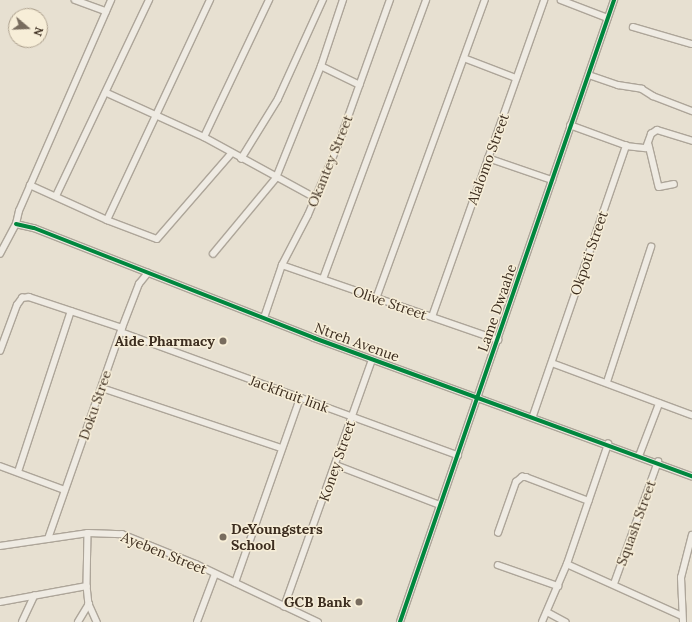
<!DOCTYPE html>
<style>
body{margin:0}
#map{position:relative;width:692px;height:622px;overflow:hidden;background:#e7e0d1;font-family:Lora,serif}
div>[style]{position:absolute}
.roads{filter:drop-shadow(1px 0 #ada599) drop-shadow(-1px 0 #ada599) drop-shadow(0 1px #ada599) drop-shadow(0 -1px #ada599)}
.minor>*{height:5.5px;margin:-2.75px;padding:0 2.75px;transform-origin:2.75px;border-radius:2.75px;background:#efebe3}
.cycleway>*{height:4px;margin:-2px;padding:0 2px;transform-origin:2px;border-radius:2px;background:#00873e}
.dots>*{width:11px;height:11px;translate:-50% -50%;box-sizing:border-box;border:2px solid #f7eed8;border-radius:50%}
span{translate:-50% -50%;white-space:nowrap;text-align:center;line-height:1.15;-webkit-text-stroke:3px #f7eed8;paint-order:stroke}
.street-label{font-size:14px;color:#3d2e20}
.poi-label{font-size:14px;color:#3d2e20;font-weight:700}
.right{translate:-100% -50%;text-align:right}
.left{translate:0 -50%;text-align:left}
.north{position:absolute;left:8px;top:8px;width:40px;height:40px;box-sizing:border-box;background:#f7eed8;border:1px solid #ada18e;border-radius:50%;rotate:109deg;font-size:11px;font-weight:700;line-height:16px;text-align:center;color:#3d2e20}
.north::after{content:'';display:block;margin:auto;width:14px;height:18px;background:#786c5e;clip-path:polygon(50% 0,100% 100%,50% 72%,0 100%)}
</style>
<div id="map">
<div class="roads">
<div class="minor">
<i style="left:75px;top:0;width:33px;rotate:20deg"></i>
<i style="left:561px;top:0;width:50px;rotate:21deg"></i>
<i style="left:633px;top:27px;width:61px;rotate:16.1deg"></i>
<i style="left:464px;top:58px;width:56px;rotate:21deg"></i>
<i style="left:321px;top:66px;width:43px;rotate:26deg"></i>
<i style="left:589px;top:75px;width:31px;rotate:19deg"></i>
<i style="left:618px;top:85px;width:24px;rotate:9deg"></i>
<i style="left:642px;top:89px;width:13px;rotate:32deg"></i>
<i style="left:653px;top:96px;width:42px;rotate:21deg"></i>
<i style="left:107px;top:93px;width:107px;rotate:24.4deg"></i>
<i style="left:204px;top:137px;width:125px;rotate:28.6deg"></i>
<i style="left:204px;top:137px;width:152px;rotate:-64.6deg"></i>
<i style="left:649px;top:145px;width:43px;rotate:76.6deg"></i>
<i style="left:659px;top:187px;width:15px;rotate:-11deg"></i>
<i style="left:626px;top:146px;width:20px;rotate:6deg"></i>
<i style="left:646px;top:148px;width:15px;rotate:-70deg"></i>
<i style="left:651px;top:134px;width:7px;rotate:-34deg"></i>
<i style="left:657px;top:130px;width:37px;rotate:17deg"></i>
<i style="left:488px;top:158px;width:68px;rotate:19deg"></i>
<i style="left:241px;top:159px;width:70px;rotate:-58.3deg"></i>
<i style="left:278px;top:99px;width:109px;rotate:-65.6deg"></i>
<i style="left:30px;top:185px;width:85px;rotate:24.4deg"></i>
<i style="left:107px;top:220px;width:53px;rotate:20.8deg"></i>
<i style="left:157px;top:239px;width:113px;rotate:-49deg"></i>
<i style="left:56px;top:196px;width:217px;rotate:-64.6deg"></i>
<i style="left:107px;top:220px;width:243px;rotate:-64.9deg"></i>
<i style="left:16px;top:224px;width:18px;rotate:13deg"></i>
<i style="left:34px;top:228px;width:301px;rotate:21.4deg"></i>
<i style="left:314px;top:338px;width:402px;rotate:20.1deg"></i>
<i style="left:0;top:254px;width:34px;rotate:-62deg"></i>
<i style="left:16px;top:224px;width:13px;rotate:-77deg"></i>
<i style="left:19px;top:211px;width:230px;rotate:-66.4deg"></i>
<i style="left:213px;top:254px;width:99px;rotate:-50.3deg"></i>
<i style="left:276px;top:178px;width:121px;rotate:-68.1deg"></i>
<i style="left:321px;top:66px;width:70px;rotate:-71.6deg"></i>
<i style="left:282px;top:265px;width:229px;rotate:19.1deg"></i>
<i style="left:323px;top:279px;width:297px;rotate:-69.7deg"></i>
<i style="left:376px;top:299px;width:318px;rotate:-70deg"></i>
<i style="left:432px;top:317px;width:336px;rotate:-70.5deg"></i>
<i style="left:264px;top:318px;width:56px;rotate:-71.2deg"></i>
<i style="left:282px;top:265px;width:56px;rotate:-62.5deg"></i>
<i style="left:308px;top:215px;width:76px;rotate:-66.8deg"></i>
<i style="left:338px;top:145px;width:154px;rotate:-70.3deg"></i>
<i style="left:121px;top:332px;width:359px;rotate:20.1deg"></i>
<i style="left:0;top:351px;width:49px;rotate:-69.7deg"></i>
<i style="left:17px;top:305px;width:9px;rotate:-54deg"></i>
<i style="left:22px;top:298px;width:7px;rotate:-8deg"></i>
<i style="left:29px;top:297px;width:98px;rotate:18.4deg"></i>
<i style="left:552px;top:363px;width:149px;rotate:20.4deg"></i>
<i style="left:607px;top:382px;width:142px;rotate:-71.9deg"></i>
<i style="left:102px;top:388px;width:189px;rotate:18.5deg"></i>
<i style="left:533px;top:416px;width:286px;rotate:-71deg"></i>
<i style="left:626px;top:146px;width:59px;rotate:-160deg"></i>
<i style="left:639px;top:456px;width:56px;rotate:-69deg"></i>
<i style="left:336px;top:465px;width:111px;rotate:21deg"></i>
<i style="left:0;top:466px;width:69px;rotate:20.3deg"></i>
<i style="left:18px;top:472px;width:169px;rotate:-71.8deg"></i>
<i style="left:88px;top:533px;width:53px;rotate:91.1deg"></i>
<i style="left:87px;top:586px;width:18px;rotate:84deg"></i>
<i style="left:89px;top:604px;width:20px;rotate:66deg"></i>
<i style="left:498px;top:533px;width:54px;rotate:-70.6deg"></i>
<i style="left:516px;top:482px;width:8px;rotate:-40deg"></i>
<i style="left:522px;top:477px;width:4px"></i>
<i style="left:526px;top:477px;width:67px;rotate:20.9deg"></i>
<i style="left:48px;top:539px;width:224px;rotate:-70.7deg"></i>
<i style="left:122px;top:328px;width:47px;rotate:-68.9deg"></i>
<i style="left:139px;top:284px;width:14px;rotate:-51deg"></i>
<i style="left:0;top:546px;width:89px;rotate:-8.4deg"></i>
<i style="left:88px;top:533px;width:34px;rotate:2deg"></i>
<i style="left:122px;top:534px;width:80px;rotate:22.1deg"></i>
<i style="left:196px;top:564px;width:135px;rotate:25.4deg"></i>
<i style="left:567px;top:564px;width:126px;rotate:24.3deg"></i>
<i style="left:498px;top:565px;width:64px;rotate:19.3deg"></i>
<i style="left:235px;top:583px;width:196px;rotate:-70.6deg"></i>
<i style="left:614px;top:584px;width:130px;rotate:-70.2deg"></i>
<i style="left:0;top:602px;width:88px;rotate:-10.4deg"></i>
<i style="left:284px;top:607px;width:262px;rotate:-70.4deg"></i>
<i style="left:547px;top:612px;width:21px;rotate:28deg"></i>
<i style="left:22px;top:622px;width:29px;rotate:-65deg"></i>
<i style="left:78px;top:622px;width:21px;rotate:-59deg"></i>
<i style="left:197px;top:622px;width:51px;rotate:-69.4deg"></i>
<i style="left:400px;top:622px;width:658px;rotate:-71.01deg"></i>
<i style="left:542px;top:622px;width:63px;rotate:-66.7deg"></i>
<i style="left:567px;top:564px;width:127px;rotate:-71.1deg"></i>
<i style="left:683px;top:622px;width:44px;rotate:-92.6deg"></i>
<i style="left:681px;top:578px;width:44px;rotate:-75.7deg"></i>
</div>
</div>
<div class="cycleway">
<i style="left:16px;top:224px;width:18px;rotate:13deg"></i>
<i style="left:34px;top:228px;width:301px;rotate:21.4deg"></i>
<i style="left:314px;top:338px;width:402px;rotate:20.1deg"></i>
<i style="left:400px;top:622px;width:658px;rotate:-71.01deg"></i>
</div>
<div class="dots">
<i style="left:223px;top:341px;background:#786c5e"></i>
<i style="left:223px;top:537px;background:#786c5e"></i>
<i style="left:359px;top:602px;background:#786c5e"></i>
</div>
<div class="street-label">
<span style="left:488px;top:159px;rotate:-70deg">Alalomo Street</span>
<span style="left:330px;top:161px;rotate:-68deg">Okantey Street</span>
<span style="left:589px;top:253px;rotate:-71deg">Okpoti Street</span>
<span style="left:390px;top:303px;rotate:19deg">Olive Street</span>
<span style="left:497px;top:308px;rotate:-71deg">Lame Dwaahe</span>
<span style="left:357px;top:342px;rotate:20deg">Ntreh Avenue</span>
<span style="left:289px;top:394px;rotate:20deg">Jackfruit link</span>
<span style="left:95px;top:405px;rotate:-71deg">Doku Stree</span>
<span style="left:337px;top:461px;rotate:-71deg">Koney Street</span>
<span style="left:636px;top:523px;rotate:-70deg">Squash Street</span>
<span style="left:164px;top:553px;rotate:22deg">Ayeben Street</span>
</div>
<div class="poi-label">
<span class="right" style="left:215px;top:341px">Aide Pharmacy</span>
<span class="left" style="left:231px;top:537px">DeYoungsters<br>School</span>
<span class="right" style="left:351px;top:602px">GCB Bank</span>
</div>
<div class="north">N</div>
</div>
